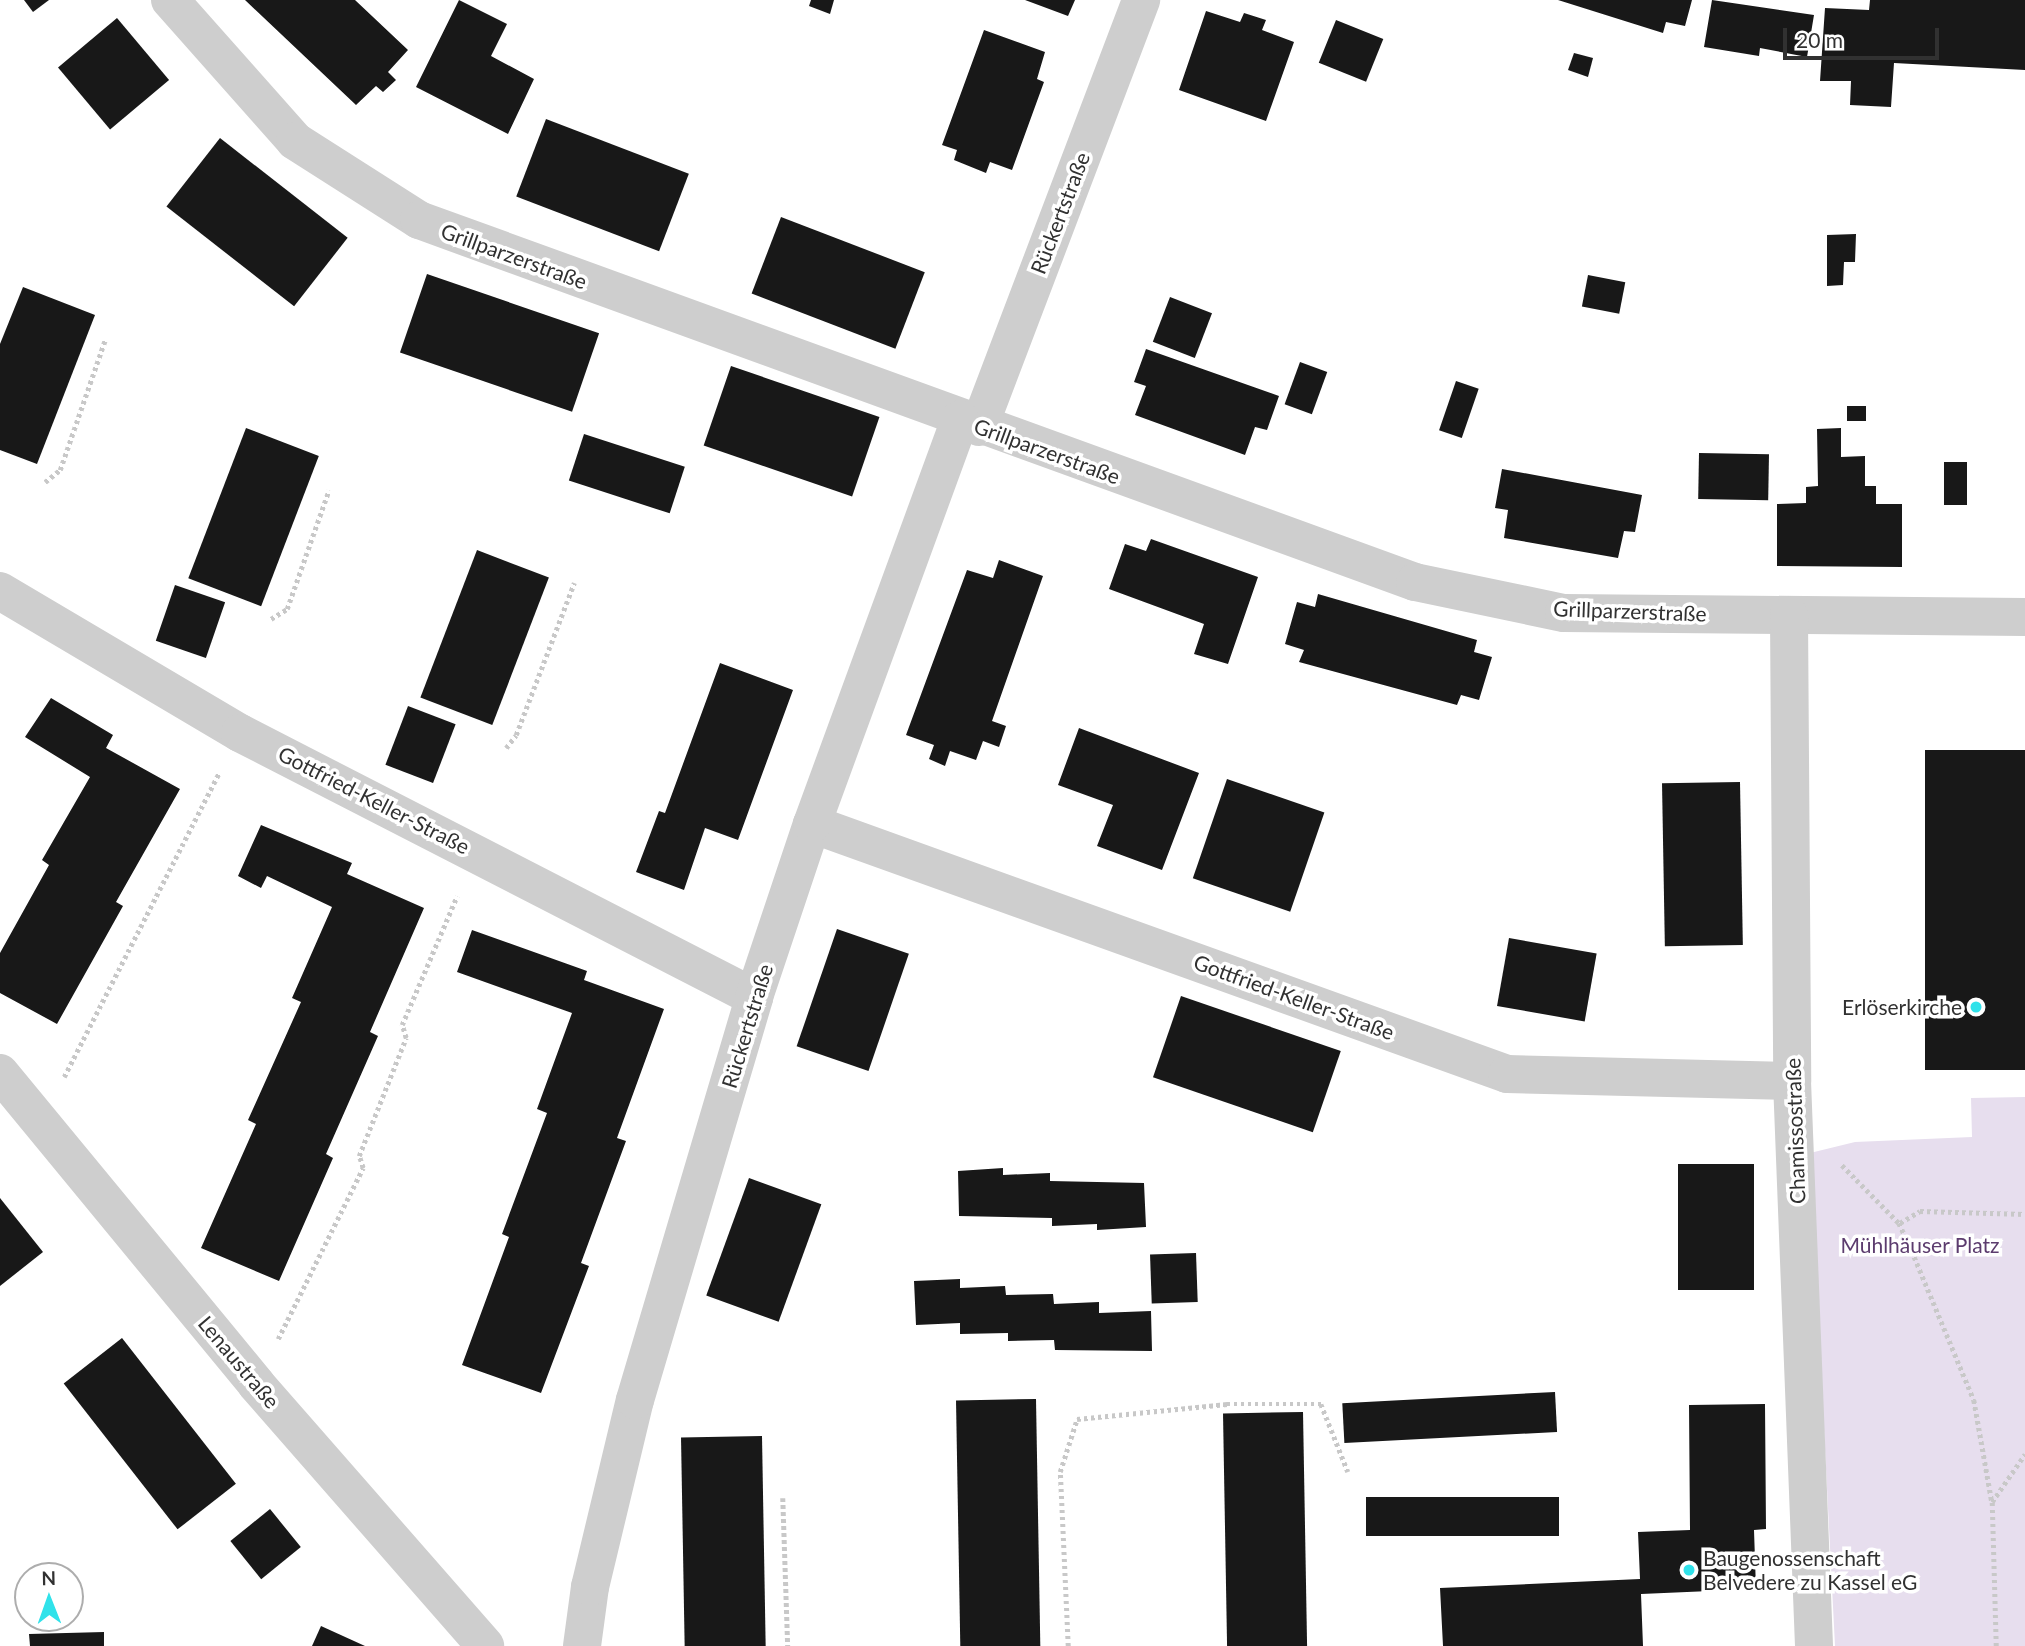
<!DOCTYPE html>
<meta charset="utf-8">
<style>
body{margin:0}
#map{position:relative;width:2025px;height:1646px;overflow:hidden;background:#fff;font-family:Lato,sans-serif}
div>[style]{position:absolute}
.green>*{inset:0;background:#e7deee}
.building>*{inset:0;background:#181818;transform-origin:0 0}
.path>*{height:4.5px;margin-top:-2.25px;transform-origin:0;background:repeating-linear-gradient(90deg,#c8c8c8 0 3.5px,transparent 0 7px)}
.minor>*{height:38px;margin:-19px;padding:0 19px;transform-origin:19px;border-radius:19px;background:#cecece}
.dots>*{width:19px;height:19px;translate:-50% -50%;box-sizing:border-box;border:4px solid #fff;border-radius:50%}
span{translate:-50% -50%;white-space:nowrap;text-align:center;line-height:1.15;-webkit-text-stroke:7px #fff;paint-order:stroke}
.street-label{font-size:21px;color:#313131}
.poi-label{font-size:21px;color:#313131}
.right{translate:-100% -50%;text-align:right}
.left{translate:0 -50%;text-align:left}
.park-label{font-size:21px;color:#5c3c6e}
.north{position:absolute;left:14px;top:1562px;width:70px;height:70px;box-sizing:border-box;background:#fff;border:2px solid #adadad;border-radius:50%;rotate:359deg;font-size:19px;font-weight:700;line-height:28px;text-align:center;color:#313131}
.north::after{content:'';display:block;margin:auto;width:24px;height:32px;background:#30e2ea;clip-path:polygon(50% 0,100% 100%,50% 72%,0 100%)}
.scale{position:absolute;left:1783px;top:28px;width:156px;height:32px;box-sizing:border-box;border:4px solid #313131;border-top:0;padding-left:9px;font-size:21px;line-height:24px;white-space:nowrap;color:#313131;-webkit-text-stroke:5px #fff;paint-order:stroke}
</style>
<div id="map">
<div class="green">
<i style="clip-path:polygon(2025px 1097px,2025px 1646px,1835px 1646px,1810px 1153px,1855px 1142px,1972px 1137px,1971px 1098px)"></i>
</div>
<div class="building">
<i style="clip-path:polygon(24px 0,49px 0,33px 12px)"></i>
<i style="clip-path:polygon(245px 0,355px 0,408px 50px,388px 72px,396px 80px,383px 92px,376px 86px,356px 105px)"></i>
<i style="clip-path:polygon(459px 0,507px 24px,491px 56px,534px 79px,508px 134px,416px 87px)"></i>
<i style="clip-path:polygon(811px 0,834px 0,830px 14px,809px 6px)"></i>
<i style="clip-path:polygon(1025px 0,1075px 0,1068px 16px)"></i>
<i style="clip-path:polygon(1558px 0,1692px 0,1685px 26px,1666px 22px,1663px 33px)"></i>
<i style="clip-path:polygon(1712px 0,1814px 15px,1807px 57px,1760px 48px,1759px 56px,1704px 47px)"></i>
<i style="clip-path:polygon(1870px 0,2025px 0,2025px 70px,1894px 63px,1891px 107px,1850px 105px,1851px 81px,1820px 81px,1825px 8px,1869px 10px)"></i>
<i style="clip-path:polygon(1206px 11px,1240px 22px,1244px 13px,1266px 20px,1262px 30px,1294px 42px,1266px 121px,1179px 90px)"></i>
<i style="left:117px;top:18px;width:81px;height:77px;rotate:50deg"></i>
<i style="left:1336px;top:20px;width:51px;height:46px;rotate:22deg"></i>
<i style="clip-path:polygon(984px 30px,1045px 52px,1037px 79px,1044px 82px,1012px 170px,990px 162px,986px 173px,954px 160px,957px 150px,942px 145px)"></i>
<i style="clip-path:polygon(1574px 53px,1593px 58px,1588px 77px,1568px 70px)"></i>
<i style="left:546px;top:119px;width:153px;height:83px;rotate:21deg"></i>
<i style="left:220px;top:138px;width:162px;height:87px;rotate:38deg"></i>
<i style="left:781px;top:217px;width:154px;height:82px;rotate:21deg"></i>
<i style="clip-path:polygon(1856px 234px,1855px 262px,1844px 262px,1843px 285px,1827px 286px,1827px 235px)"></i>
<i style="left:427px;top:274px;width:182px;height:83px;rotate:19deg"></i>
<i style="left:1588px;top:275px;width:38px;height:32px;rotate:11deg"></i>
<i style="clip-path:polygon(23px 287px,95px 315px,37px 464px,0 450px,0 344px)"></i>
<i style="left:1170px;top:297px;width:45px;height:48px;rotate:21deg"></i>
<i style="clip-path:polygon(1146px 349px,1279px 396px,1267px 430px,1255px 427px,1245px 455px,1135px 415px,1146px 386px,1134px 382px)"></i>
<i style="left:1300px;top:362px;width:29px;height:45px;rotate:20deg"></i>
<i style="left:731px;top:366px;width:157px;height:84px;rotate:19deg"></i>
<i style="left:1456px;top:381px;width:24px;height:52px;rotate:19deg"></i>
<i style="left:1847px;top:406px;width:19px;height:15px"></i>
<i style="left:246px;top:428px;width:78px;height:161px;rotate:21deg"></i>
<i style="clip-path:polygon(1841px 428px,1841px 457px,1865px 456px,1865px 486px,1876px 486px,1876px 504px,1902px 504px,1902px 567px,1777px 566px,1777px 504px,1806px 503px,1806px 487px,1818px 486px,1817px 429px)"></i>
<i style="left:584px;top:434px;width:106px;height:49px;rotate:18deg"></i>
<i style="left:1699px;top:453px;width:70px;height:46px;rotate:1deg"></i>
<i style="left:1944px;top:462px;width:23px;height:43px"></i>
<i style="clip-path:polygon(1502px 469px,1642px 495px,1635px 532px,1624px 531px,1618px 558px,1504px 538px,1508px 510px,1495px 508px)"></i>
<i style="clip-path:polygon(1151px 539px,1258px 577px,1228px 664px,1194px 654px,1204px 624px,1109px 589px,1125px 544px,1146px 551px)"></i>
<i style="left:477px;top:550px;width:77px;height:158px;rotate:21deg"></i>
<i style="clip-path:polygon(999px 560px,1043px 576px,992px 721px,1006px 726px,999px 747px,983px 741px,976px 760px,950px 751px,945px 766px,929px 759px,934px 745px,906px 735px,967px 570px,993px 578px)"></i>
<i style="left:175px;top:585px;width:53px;height:59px;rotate:19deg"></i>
<i style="clip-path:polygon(1318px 594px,1477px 640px,1474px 652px,1492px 657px,1479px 700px,1461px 695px,1457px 705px,1299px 662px,1304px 650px,1285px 644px,1297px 602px,1315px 607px)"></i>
<i style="clip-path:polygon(720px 663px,793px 690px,738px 840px,705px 828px,684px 890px,636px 872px,659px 811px,665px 813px)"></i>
<i style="clip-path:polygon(51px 698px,113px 735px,106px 748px,180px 789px,116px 902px,123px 906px,57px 1024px,0 993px,0 953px,49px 865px,42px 860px,90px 777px,25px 737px)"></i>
<i style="left:408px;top:706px;width:51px;height:63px;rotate:21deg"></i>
<i style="clip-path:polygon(1079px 728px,1199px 773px,1162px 870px,1097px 846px,1113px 805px,1058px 785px)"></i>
<i style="left:2025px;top:750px;width:320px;height:100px;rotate:90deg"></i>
<i style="left:1227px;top:779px;width:103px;height:105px;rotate:19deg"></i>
<i style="left:1740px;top:782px;width:163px;height:78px;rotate:89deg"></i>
<i style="clip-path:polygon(261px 825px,352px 863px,347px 874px,424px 908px,370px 1032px,378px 1036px,326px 1154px,333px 1158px,279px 1281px,201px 1248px,256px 1124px,248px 1120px,301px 1002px,292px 998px,332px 907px,267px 876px,261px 888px,238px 876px)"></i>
<i style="left:837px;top:929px;width:76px;height:124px;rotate:19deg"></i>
<i style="clip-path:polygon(472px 930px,587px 971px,584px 980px,664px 1009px,617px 1138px,626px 1141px,581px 1263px,589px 1266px,541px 1393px,462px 1365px,509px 1237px,502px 1234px,547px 1113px,537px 1109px,572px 1013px,457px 972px)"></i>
<i style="left:1509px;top:938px;width:89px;height:69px;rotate:10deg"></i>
<i style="left:1181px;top:996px;width:169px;height:86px;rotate:19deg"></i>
<i style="left:1678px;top:1164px;width:76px;height:126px"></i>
<i style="clip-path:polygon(1003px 1168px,1003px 1175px,1050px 1173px,1050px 1181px,1144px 1183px,1146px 1227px,1097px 1230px,1097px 1224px,1052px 1226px,1052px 1218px,959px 1216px,958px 1171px)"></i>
<i style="left:749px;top:1178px;width:77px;height:125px;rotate:20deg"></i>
<i style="clip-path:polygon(0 1198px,43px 1252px,0 1286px)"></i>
<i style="left:1196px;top:1253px;width:49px;height:46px;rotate:88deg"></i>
<i style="clip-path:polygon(960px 1279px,960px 1288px,1005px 1286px,1006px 1295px,1053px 1294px,1054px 1304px,1099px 1302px,1099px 1313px,1151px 1311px,1152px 1351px,1055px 1350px,1054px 1340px,1008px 1341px,1008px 1333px,960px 1334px,960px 1323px,916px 1325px,914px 1281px)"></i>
<i style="left:122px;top:1338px;width:185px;height:74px;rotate:52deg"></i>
<i style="left:1555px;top:1392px;width:40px;height:213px;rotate:87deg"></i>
<i style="left:1036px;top:1399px;width:247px;height:80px;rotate:89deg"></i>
<i style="clip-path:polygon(1765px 1404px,1766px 1529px,1754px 1530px,1756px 1589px,1641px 1594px,1643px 1646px,1443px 1646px,1440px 1588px,1640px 1579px,1638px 1532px,1690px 1530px,1689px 1405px)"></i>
<i style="left:1303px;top:1412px;width:234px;height:80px;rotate:89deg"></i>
<i style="left:762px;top:1436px;width:210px;height:81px;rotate:89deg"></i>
<i style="left:1559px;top:1497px;width:39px;height:193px;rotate:90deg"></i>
<i style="left:270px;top:1509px;width:49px;height:51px;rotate:51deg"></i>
<i style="clip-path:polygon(321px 1626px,365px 1646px,312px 1646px)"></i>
<i style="clip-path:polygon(104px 1632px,104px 1646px,30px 1646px,29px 1634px)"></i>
</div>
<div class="path">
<i style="left:45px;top:482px;width:19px;rotate:-39deg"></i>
<i style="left:60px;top:470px;width:138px;rotate:-70.9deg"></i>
<i style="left:271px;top:619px;width:19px;rotate:-32deg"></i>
<i style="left:287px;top:609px;width:126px;rotate:-70.6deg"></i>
<i style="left:506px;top:748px;width:16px;rotate:-52deg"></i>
<i style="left:516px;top:735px;width:163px;rotate:-69.1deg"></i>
<i style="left:64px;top:1077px;width:341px;rotate:-63deg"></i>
<i style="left:1842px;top:1165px;width:81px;rotate:45.5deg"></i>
<i style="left:1899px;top:1223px;width:23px;rotate:65deg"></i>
<i style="left:1909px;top:1244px;width:169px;rotate:67.4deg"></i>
<i style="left:1974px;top:1400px;width:104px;rotate:80deg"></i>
<i style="left:1900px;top:1223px;width:23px;rotate:-31deg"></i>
<i style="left:1920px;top:1211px;width:105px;rotate:1.6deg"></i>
<i style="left:278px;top:1339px;width:191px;rotate:-63.6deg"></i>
<i style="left:363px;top:1168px;width:13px;rotate:-108deg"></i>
<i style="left:359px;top:1156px;width:127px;rotate:-68.3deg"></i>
<i style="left:406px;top:1038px;width:14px;rotate:-107deg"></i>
<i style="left:402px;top:1025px;width:140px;rotate:-66.9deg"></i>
<i style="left:783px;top:1498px;width:148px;rotate:88.1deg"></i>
<i style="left:1068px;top:1646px;width:174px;rotate:-92.6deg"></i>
<i style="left:1060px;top:1472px;width:56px;rotate:-72.2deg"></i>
<i style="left:1077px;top:1419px;width:151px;rotate:-5.7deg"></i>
<i style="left:1227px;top:1404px;width:94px"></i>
<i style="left:1321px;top:1404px;width:73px;rotate:68.3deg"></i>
<i style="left:1996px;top:1646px;width:144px;rotate:-91.6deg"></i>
<i style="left:1992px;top:1502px;width:58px;rotate:-55.5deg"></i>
</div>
<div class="minor">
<i style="left:170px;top:0;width:188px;rotate:48.4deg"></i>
<i style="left:295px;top:141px;width:147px;rotate:32.5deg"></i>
<i style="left:419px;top:220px;width:1060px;rotate:19.97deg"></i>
<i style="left:1415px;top:582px;width:152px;rotate:11.8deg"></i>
<i style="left:1564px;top:613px;width:461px;rotate:0.5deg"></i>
<i style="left:979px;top:427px;width:457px;rotate:-69.2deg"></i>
<i style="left:0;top:591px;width:279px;rotate:30.6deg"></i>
<i style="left:240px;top:733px;width:578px;rotate:27.19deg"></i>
<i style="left:1789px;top:615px;width:466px;rotate:89.6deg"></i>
<i style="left:1792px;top:1081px;width:565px;rotate:87.77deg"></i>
<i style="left:812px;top:824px;width:739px;rotate:19.78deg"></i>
<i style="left:1507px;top:1074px;width:285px;rotate:1.4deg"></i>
<i style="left:0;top:1073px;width:403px;rotate:50.5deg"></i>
<i style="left:256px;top:1384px;width:348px;rotate:48.8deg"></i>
<i style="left:582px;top:1646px;width:60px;rotate:-82.3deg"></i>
<i style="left:590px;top:1587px;width:192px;rotate:-76.5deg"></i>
<i style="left:635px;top:1400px;width:420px;rotate:-73.5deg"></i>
<i style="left:754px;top:997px;width:182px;rotate:-71.5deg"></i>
<i style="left:812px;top:824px;width:431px;rotate:-69.9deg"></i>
</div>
<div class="dots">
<i style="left:1976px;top:1007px;background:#30e2ea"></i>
<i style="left:1689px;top:1570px;background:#30e2ea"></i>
</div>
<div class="street-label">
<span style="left:1060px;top:213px;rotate:-69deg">Rückertstraße</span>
<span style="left:514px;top:256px;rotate:20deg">Grillparzerstraße</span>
<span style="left:1047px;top:451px;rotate:20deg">Grillparzerstraße</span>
<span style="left:1630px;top:611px;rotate:2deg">Grillparzerstraße</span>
<span style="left:374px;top:800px;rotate:27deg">Gottfried-Keller-Straße</span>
<span style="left:1294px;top:997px;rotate:20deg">Gottfried-Keller-Straße</span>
<span style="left:747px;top:1026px;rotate:-73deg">Rückertstraße</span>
<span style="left:1795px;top:1131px;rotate:-92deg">Chamissostraße</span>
<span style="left:239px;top:1362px;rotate:50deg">Lenaustraße</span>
</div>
<div class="poi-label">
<span class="right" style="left:1962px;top:1007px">Erlöserkirche</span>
<span class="left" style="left:1703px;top:1570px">Baugenossenschaft<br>Belvedere zu Kassel eG</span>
</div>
<div class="park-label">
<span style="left:1920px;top:1245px">Mühlhäuser Platz</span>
</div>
<div class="north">N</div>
<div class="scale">20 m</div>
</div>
